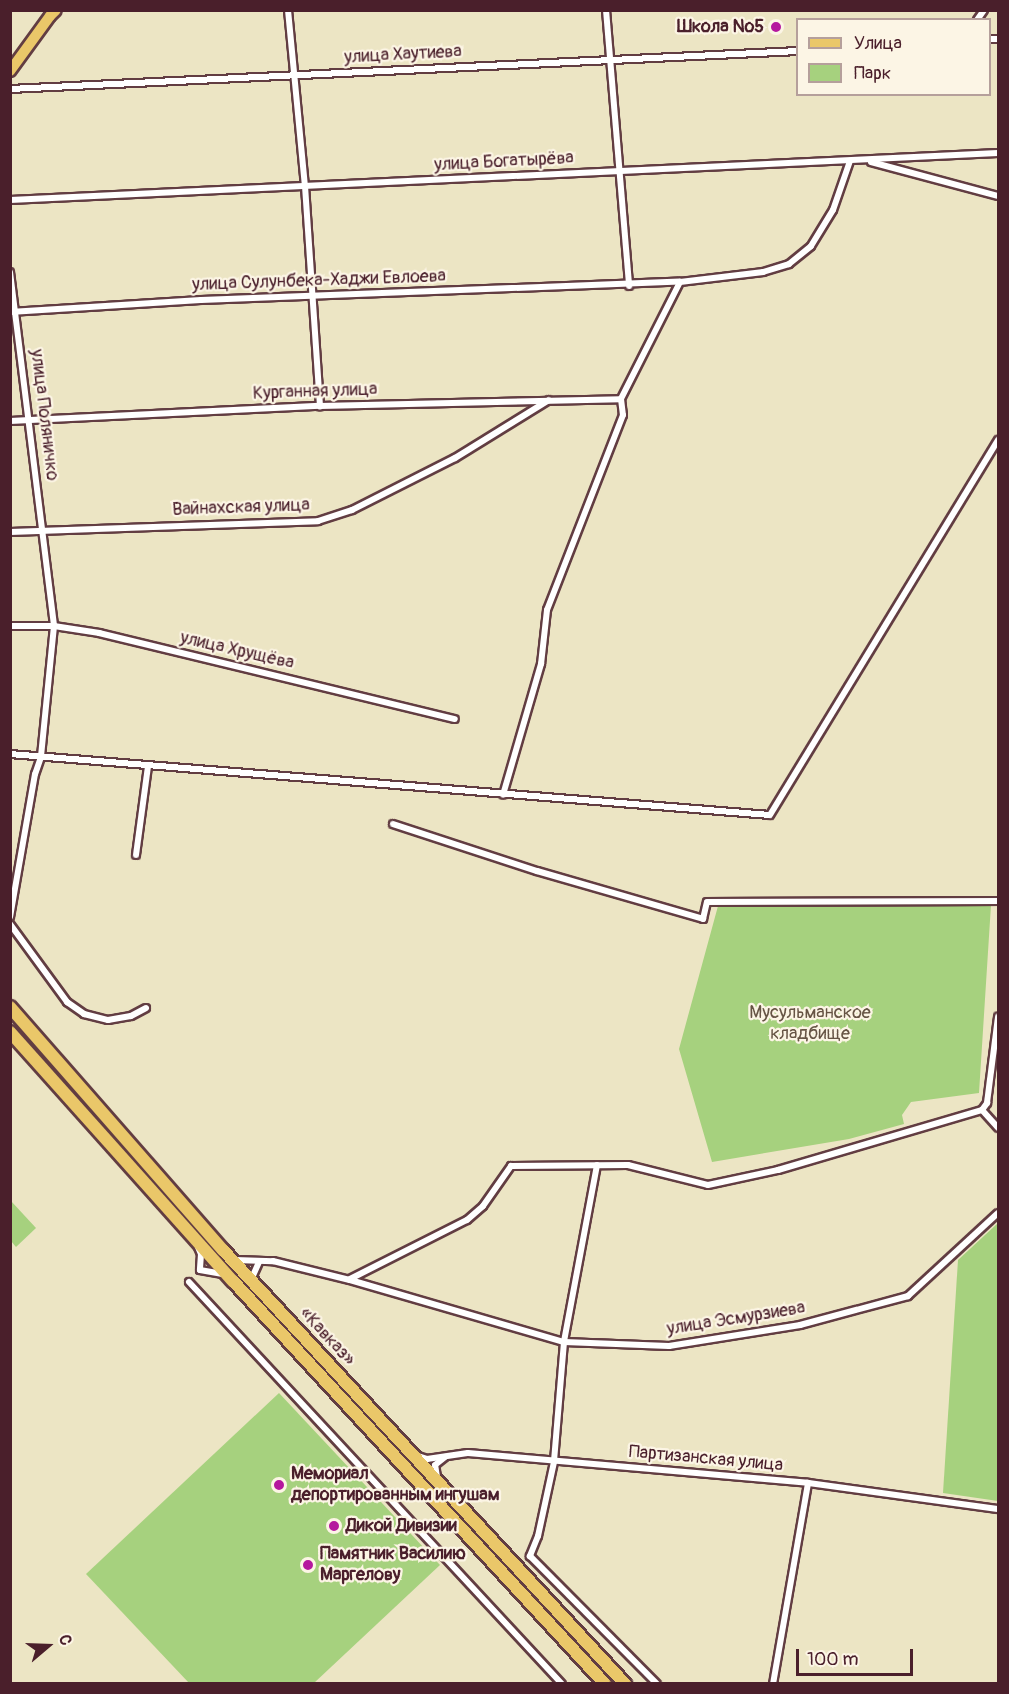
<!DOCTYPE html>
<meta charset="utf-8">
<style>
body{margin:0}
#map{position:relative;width:1009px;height:1694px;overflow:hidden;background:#ece5c4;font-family:Pangolin,sans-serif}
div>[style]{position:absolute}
.green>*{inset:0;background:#a6d17e}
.roads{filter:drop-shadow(2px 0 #623d42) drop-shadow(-2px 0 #623d42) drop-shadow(0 2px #623d42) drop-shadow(0 -2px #623d42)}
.street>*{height:6px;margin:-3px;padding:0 3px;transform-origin:3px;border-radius:3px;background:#fff}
.primary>*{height:10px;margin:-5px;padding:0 5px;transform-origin:5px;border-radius:5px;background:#eac769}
.highway>*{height:12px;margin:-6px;padding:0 6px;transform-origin:6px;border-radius:6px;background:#eac769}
.dots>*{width:16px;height:16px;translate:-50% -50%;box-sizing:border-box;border:3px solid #fcf5e5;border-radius:50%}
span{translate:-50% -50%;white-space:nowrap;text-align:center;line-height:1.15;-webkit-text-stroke:4.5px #fcf5e5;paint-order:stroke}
.poi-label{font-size:18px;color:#4a1f2b;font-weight:700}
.right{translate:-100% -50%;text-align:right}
.left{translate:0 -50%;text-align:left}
.street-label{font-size:18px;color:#4a1f2b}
.park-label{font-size:18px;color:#665444}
.frame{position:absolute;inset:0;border:12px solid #4a1f2b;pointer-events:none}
.legend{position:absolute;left:796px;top:18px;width:195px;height:78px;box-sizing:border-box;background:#fcf5e5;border:2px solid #b59f9b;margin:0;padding:8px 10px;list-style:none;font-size:18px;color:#4a1f2b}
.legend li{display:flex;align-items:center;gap:12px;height:30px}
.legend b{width:30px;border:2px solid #b59f9b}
.north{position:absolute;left:18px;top:1616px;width:60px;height:60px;-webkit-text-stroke:4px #fcf5e5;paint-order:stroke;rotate:71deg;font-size:16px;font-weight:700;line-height:24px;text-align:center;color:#4a1f2b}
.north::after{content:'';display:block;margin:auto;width:21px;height:27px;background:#4a1f2b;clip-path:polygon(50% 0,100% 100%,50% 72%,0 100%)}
.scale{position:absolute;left:796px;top:1649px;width:117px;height:27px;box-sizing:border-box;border:3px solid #4a1f2b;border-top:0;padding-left:8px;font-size:18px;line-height:21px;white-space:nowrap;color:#4a1f2b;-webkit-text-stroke:4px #fcf5e5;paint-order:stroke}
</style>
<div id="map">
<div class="green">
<i style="clip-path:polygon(991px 905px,979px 1093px,911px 1102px,902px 1115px,904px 1124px,849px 1139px,712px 1162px,679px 1049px,718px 906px)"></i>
<i style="clip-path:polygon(11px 1201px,36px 1228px,16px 1247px,11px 1241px)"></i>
<i style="clip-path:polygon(998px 1223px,998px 1501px,943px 1493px,958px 1260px)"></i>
<i style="clip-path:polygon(279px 1393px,440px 1565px,314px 1683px,189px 1683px,86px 1574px)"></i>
</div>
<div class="roads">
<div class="street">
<i style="left:288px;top:10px;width:177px;rotate:84.5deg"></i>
<i style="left:305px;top:186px;width:221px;rotate:86.1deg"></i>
<i style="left:606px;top:10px;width:277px;rotate:85.2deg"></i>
<i style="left:977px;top:20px;width:12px;rotate:-55deg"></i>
<i style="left:990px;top:39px;width:8px"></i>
<i style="left:10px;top:89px;width:789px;rotate:-2.76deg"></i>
<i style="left:871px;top:162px;width:131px;rotate:15deg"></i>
<i style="left:10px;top:200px;width:989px;rotate:-2.72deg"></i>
<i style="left:10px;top:272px;width:357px;rotate:82.9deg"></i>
<i style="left:54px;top:626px;width:132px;rotate:95.7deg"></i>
<i style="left:41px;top:757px;width:18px;rotate:109deg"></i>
<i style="left:35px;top:774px;width:145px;rotate:99.9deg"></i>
<i style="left:680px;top:282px;width:84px;rotate:-6.9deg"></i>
<i style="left:763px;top:272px;width:27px;rotate:-17deg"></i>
<i style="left:789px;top:264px;width:28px;rotate:-39deg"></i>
<i style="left:811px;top:246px;width:42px;rotate:-58.6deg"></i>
<i style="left:833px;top:210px;width:52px;rotate:-70.9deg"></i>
<i style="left:10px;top:312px;width:191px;rotate:-3.6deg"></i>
<i style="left:201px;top:300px;width:479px;rotate:-2.2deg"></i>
<i style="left:680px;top:282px;width:131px;rotate:116.8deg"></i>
<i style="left:621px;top:399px;width:16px;rotate:83deg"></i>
<i style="left:623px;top:415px;width:209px;rotate:111.3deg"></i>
<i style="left:547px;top:610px;width:54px;rotate:96.3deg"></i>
<i style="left:541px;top:664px;width:136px;rotate:106.2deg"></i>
<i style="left:10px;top:421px;width:310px;rotate:-2.8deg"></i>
<i style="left:320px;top:406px;width:301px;rotate:-1.3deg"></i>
<i style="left:10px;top:532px;width:308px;rotate:-2deg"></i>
<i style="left:318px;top:521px;width:36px;rotate:-18deg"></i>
<i style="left:352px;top:510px;width:115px;rotate:-26.8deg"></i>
<i style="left:455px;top:458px;width:110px;rotate:-31.7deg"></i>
<i style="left:10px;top:626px;width:44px"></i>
<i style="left:54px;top:626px;width:46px;rotate:8.8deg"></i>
<i style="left:99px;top:633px;width:366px;rotate:13.6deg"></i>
<i style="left:10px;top:754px;width:762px;rotate:4.59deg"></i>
<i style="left:770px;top:815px;width:439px;rotate:-58.7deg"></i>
<i style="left:393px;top:824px;width:151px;rotate:18.1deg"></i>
<i style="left:537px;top:871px;width:173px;rotate:16.1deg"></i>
<i style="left:703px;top:919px;width:17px;rotate:-77deg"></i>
<i style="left:707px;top:902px;width:291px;rotate:-0.2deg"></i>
<i style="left:136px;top:855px;width:90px;rotate:-82.3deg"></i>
<i style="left:10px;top:924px;width:97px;rotate:53.8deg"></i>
<i style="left:67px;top:1002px;width:21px;rotate:35deg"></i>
<i style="left:84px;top:1014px;width:25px;rotate:14deg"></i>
<i style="left:108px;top:1020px;width:23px;rotate:-10deg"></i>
<i style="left:131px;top:1016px;width:17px;rotate:-28deg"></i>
<i style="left:982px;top:1110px;width:24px;rotate:48deg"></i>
<i style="left:597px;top:1165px;width:180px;rotate:100.6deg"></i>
<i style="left:564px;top:1342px;width:120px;rotate:94.8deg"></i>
<i style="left:554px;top:1462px;width:76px;rotate:102.2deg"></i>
<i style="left:538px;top:1536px;width:22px;rotate:112deg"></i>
<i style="left:530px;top:1556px;width:180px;rotate:45.2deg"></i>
<i style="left:198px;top:1247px;width:8px;rotate:67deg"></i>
<i style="left:201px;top:1254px;width:16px;rotate:94deg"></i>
<i style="left:200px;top:1270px;width:23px;rotate:10deg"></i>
<i style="left:235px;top:1260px;width:38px;rotate:2deg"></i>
<i style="left:273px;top:1261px;width:79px;rotate:13.9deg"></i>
<i style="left:350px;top:1280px;width:223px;rotate:16.2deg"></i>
<i style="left:564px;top:1342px;width:105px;rotate:2.2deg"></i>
<i style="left:669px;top:1346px;width:133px;rotate:-9.1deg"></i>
<i style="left:800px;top:1325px;width:112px;rotate:-15deg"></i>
<i style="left:908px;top:1296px;width:122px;rotate:-42.7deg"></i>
<i style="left:350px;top:1279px;width:131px;rotate:-26.8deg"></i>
<i style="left:467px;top:1220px;width:21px;rotate:-41deg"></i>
<i style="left:483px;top:1206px;width:49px;rotate:-55deg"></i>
<i style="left:511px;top:1166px;width:117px;rotate:-0.5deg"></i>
<i style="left:628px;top:1165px;width:82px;rotate:14deg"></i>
<i style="left:708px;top:1185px;width:72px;rotate:-12.1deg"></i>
<i style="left:778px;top:1170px;width:213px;rotate:-16.4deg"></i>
<i style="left:982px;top:1110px;width:9px;rotate:-54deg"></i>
<i style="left:987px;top:1103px;width:87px;rotate:-82.7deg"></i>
<i style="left:251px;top:1280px;width:20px;rotate:-66deg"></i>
<i style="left:189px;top:1282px;width:548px;rotate:47.14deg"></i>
<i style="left:415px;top:1455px;width:13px;rotate:18deg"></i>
<i style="left:427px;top:1459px;width:41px;rotate:-8.3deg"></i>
<i style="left:468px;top:1453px;width:341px;rotate:5deg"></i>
<i style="left:808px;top:1483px;width:192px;rotate:7.8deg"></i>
<i style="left:437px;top:1477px;width:12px;rotate:-99deg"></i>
<i style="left:435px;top:1465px;width:13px;rotate:-39deg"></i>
<i style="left:773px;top:1684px;width:204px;rotate:-80.1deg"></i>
</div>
<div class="primary">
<i style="left:10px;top:71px;width:68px;rotate:-54deg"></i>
<i style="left:50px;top:16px;width:8px;rotate:-45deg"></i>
</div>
<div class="highway">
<i style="left:10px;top:1007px;width:323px;rotate:48.8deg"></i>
<i style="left:223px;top:1250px;width:592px;rotate:47.19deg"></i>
<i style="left:10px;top:1032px;width:334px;rotate:48.2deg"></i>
<i style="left:233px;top:1281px;width:548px;rotate:47.29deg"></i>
</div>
</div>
<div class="dots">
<i style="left:776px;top:27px;background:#b5179e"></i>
<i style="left:279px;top:1485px;background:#b5179e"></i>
<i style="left:334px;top:1526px;background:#b5179e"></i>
<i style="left:308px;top:1565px;background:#b5179e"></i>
</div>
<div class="poi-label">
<span class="right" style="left:764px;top:27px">Школа №5</span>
<span class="left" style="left:291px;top:1485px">Мемориал<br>депортированным ингушам</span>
<span class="left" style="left:346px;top:1526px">Дикой Дивизии</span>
<span class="left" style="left:320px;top:1565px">Памятник Василию<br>Маргелову</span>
</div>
<div class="street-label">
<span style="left:403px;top:55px;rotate:-3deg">улица Хаутиева</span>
<span style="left:504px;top:162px;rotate:-3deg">улица Богатырёва</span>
<span style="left:319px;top:281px;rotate:-2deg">улица Сулунбека-Хаджи Евлоева</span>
<span style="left:315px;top:392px;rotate:-2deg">Курганная улица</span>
<span style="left:44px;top:415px;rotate:83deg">улица Поляничко</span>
<span style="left:241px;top:508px;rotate:-2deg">Вайнахская улица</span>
<span style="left:237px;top:651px;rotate:13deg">улица Хрущёва</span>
<span style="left:736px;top:1319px;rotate:-9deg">улица Эсмурзиева</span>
<span style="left:327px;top:1337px;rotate:47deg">«Кавказ»</span>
<span style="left:706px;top:1459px;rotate:5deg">Партизанская улица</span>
</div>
<div class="park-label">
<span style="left:810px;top:1024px">Мусульманское<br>кладбище</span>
</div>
<div class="frame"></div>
<ul class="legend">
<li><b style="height:8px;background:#eac769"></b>Улица</li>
<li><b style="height:16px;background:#a6d17e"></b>Парк</li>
</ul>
<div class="north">С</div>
<div class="scale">100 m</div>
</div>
